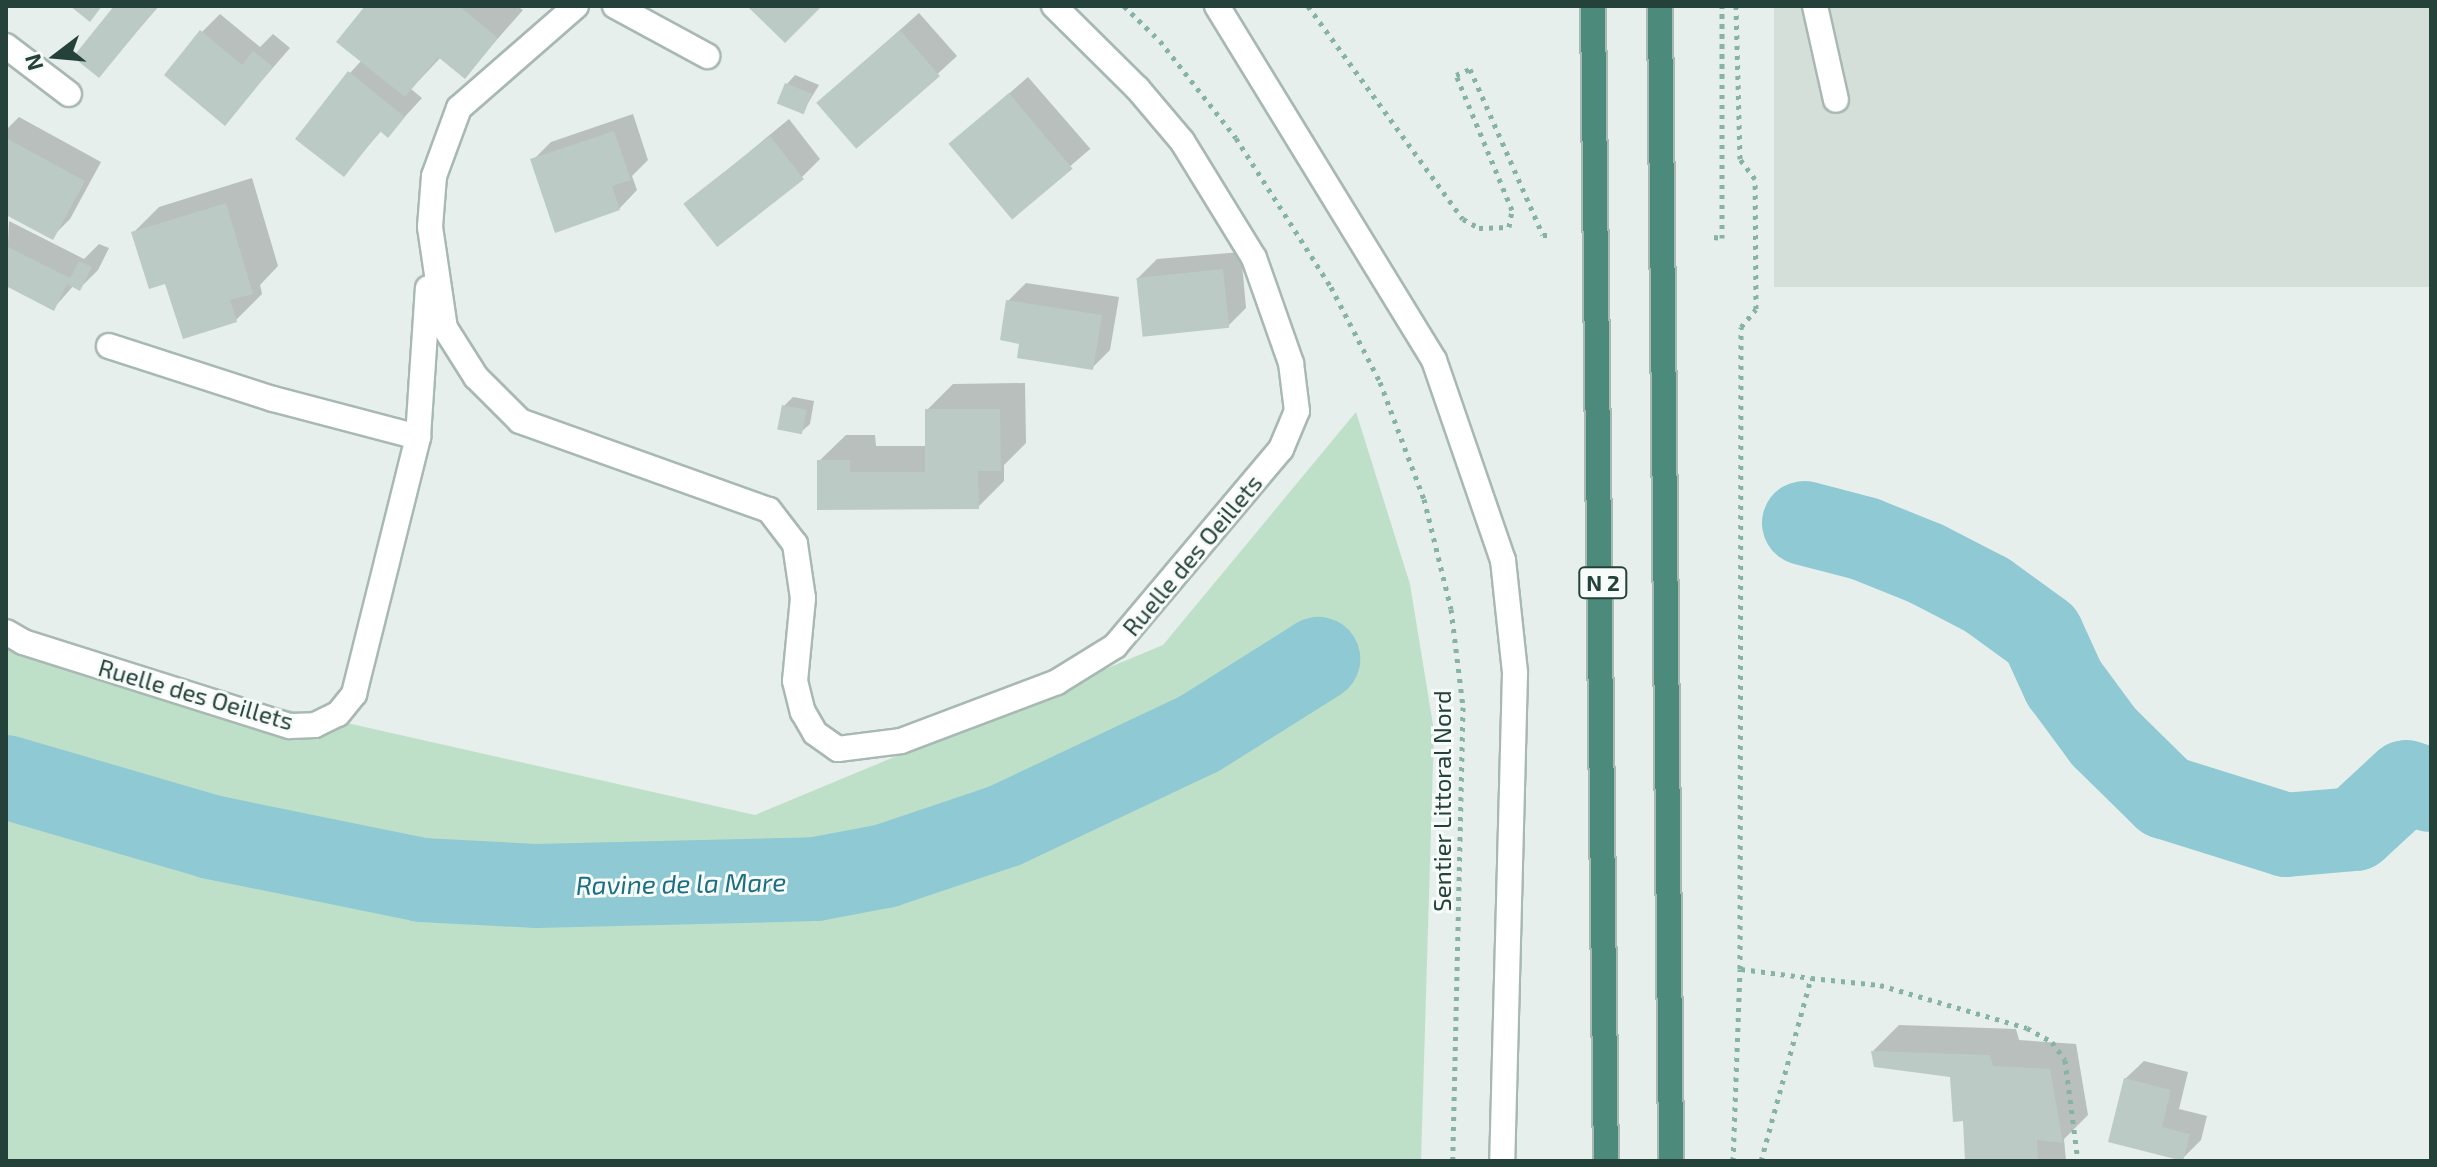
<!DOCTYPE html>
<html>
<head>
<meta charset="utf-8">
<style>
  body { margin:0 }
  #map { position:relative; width:2437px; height:1167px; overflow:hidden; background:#e6efeb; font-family:"Exo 2",sans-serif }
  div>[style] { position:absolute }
  .built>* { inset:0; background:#d4dfda; transform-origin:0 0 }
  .green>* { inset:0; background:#bfe0c8 }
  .shadow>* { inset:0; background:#0003; transform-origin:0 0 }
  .river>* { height:84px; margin:-42px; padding:0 42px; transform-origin:42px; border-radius:42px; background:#8ec9d4 }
  .building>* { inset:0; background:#bbcac4; transform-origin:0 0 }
  .path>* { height:5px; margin-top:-2.5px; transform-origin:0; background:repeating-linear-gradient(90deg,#86b3a5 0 4px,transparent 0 10px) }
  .roads { filter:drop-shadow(2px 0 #a8b8b2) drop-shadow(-2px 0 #a8b8b2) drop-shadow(0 2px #a8b8b2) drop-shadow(0 -2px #a8b8b2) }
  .minor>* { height:24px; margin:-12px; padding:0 12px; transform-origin:12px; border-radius:12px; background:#fff }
  .tertiary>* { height:24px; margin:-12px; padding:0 12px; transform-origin:12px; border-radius:12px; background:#fff }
  .trunk>* { height:24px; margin:-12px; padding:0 12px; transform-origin:12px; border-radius:12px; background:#4c8a7c }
  span { translate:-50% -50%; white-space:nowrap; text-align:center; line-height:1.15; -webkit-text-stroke:6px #f7fbf9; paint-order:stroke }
  .shield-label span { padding:2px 6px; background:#f7fbf9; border:2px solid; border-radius:6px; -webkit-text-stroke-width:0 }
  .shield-label { font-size:22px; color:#24423a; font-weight:700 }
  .street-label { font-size:24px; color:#24423a }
  .water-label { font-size:26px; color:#1c6f80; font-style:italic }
  .frame { position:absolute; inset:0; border:8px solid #24423a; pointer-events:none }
  .north { position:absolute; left:16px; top:16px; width:80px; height:80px; -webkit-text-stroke:6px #f7fbf9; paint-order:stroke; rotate:254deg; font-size:22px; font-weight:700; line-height:32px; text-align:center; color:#24423a }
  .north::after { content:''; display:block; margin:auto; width:28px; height:36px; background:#24423a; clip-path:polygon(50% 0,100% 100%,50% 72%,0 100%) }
</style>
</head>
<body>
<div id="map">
  <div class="built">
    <i style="left:1774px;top:6px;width:657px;height:281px"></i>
  </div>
  <div class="green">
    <i style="clip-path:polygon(1356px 412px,1410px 584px,1434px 731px,1421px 1161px,6px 1161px,6px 646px,755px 815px,1163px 645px)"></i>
  </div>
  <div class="shadow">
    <i style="clip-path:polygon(117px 6px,159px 6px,99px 75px)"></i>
    <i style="clip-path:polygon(368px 6px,517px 6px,523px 10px,465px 76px,441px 57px,411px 89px,422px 98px,388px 135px,382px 130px,344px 174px,350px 73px,362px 60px)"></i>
    <i style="clip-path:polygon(919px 13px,957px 56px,859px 146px,838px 85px)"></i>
    <i style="clip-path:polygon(220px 14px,260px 47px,273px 34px,290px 48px,225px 123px,202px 32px)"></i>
    <i style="clip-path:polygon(795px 75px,819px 85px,802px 113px,787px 84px)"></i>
    <i style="left:1028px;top:77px;width:95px;height:103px;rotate:49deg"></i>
    <i style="clip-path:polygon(633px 114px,648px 160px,632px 176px,637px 190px,619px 209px,533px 160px,551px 142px)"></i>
    <i style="clip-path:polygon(19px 117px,101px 162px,70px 219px,52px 237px,6px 212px,6px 130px)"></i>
    <i style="clip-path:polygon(789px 119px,820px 159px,802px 177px,686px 204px)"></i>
    <i style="clip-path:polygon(252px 178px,278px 266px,260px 285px,262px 294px,236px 320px,133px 233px,159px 207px)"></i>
    <i style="clip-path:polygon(9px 221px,84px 259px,99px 244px,109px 248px,98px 270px,80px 288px,74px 285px,53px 309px,6px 284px)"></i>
    <i style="clip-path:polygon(1241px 252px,1246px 308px,1228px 326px,1138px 278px,1157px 259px)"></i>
    <i style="clip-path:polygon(1026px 283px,1119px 297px,1110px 350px,1092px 368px,1022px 342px,1008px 301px)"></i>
    <i style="clip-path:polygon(1025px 383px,1026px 443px,1004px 465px,1004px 481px,978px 507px,819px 508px,819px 461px,846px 435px,875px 435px,876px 446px,927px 446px,927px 410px,953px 384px)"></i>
    <i style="clip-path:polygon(793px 397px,814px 401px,810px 424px,801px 432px,784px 406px)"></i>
    <i style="clip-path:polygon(1899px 1025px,2016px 1029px,2019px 1040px,2076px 1044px,2088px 1115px,2064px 1139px,2066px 1161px,1967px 1161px,1965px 1119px,1952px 1075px,1873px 1051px)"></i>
    <i style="clip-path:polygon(2144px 1061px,2188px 1072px,2179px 1109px,2207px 1116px,2201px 1140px,2183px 1158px,2125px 1079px)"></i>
  </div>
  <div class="river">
    <i style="left:1804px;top:523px;width:63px;rotate:14.7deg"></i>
    <i style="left:1865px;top:539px;width:65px;rotate:21.8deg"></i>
    <i style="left:1925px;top:563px;width:70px;rotate:27.3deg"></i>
    <i style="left:1987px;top:595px;width:68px;rotate:36deg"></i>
    <i style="left:2042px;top:635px;width:53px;rotate:65.4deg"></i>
    <i style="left:2064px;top:683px;width:67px;rotate:53.5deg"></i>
    <i style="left:2104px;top:737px;width:86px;rotate:44.5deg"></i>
    <i style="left:2165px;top:797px;width:127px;rotate:17.4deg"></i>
    <i style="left:2286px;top:835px;width:69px;rotate:-5deg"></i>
    <i style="left:2355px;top:829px;width:69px;rotate:-42.7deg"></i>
    <i style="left:2406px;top:782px;width:26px;rotate:18deg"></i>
    <i style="left:6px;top:777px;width:214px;rotate:16.3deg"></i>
    <i style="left:211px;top:837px;width:215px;rotate:11.5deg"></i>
    <i style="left:422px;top:880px;width:113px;rotate:3deg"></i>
    <i style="left:535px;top:886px;width:281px;rotate:-1.4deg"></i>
    <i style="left:816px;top:879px;width:70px;rotate:-10.7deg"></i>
    <i style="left:885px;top:866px;width:126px;rotate:-18.6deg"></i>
    <i style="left:1004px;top:826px;width:216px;rotate:-25.3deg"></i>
    <i style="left:1199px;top:734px;width:141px;rotate:-32.2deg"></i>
  </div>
  <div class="building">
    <i style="clip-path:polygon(70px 6px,102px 6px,90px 22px)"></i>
    <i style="clip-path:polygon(114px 6px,158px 6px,99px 78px,73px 57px)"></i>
    <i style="clip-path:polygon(365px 6px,459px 6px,498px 38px,465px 79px,438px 57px,405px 97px,336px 42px)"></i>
    <i style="clip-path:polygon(747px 6px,822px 6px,785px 43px)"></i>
    <i style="clip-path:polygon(200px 30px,242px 65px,253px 51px,273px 67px,225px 126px,164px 75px)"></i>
    <i style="left:900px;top:30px;width:61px;height:111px;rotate:49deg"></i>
    <i style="clip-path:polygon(348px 71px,405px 117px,388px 138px,380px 131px,344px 177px,295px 139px)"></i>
    <i style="left:785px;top:83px;width:29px;height:22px;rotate:22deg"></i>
    <i style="left:1009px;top:93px;width:99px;height:79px;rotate:50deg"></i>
    <i style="clip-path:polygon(614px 131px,631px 180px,612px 186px,620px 210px,555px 233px,530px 159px)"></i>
    <i style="left:770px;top:136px;width:55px;height:110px;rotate:52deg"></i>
    <i style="clip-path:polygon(6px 138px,85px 181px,53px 240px,6px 215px)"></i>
    <i style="clip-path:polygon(226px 203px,253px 294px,230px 300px,237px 322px,183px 339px,165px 284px,149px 289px,131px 232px)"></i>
    <i style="clip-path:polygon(6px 246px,70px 278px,79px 261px,92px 267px,80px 291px,67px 284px,54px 311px,6px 286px)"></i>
    <i style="left:1223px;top:269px;width:59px;height:87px;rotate:84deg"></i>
    <i style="clip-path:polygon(1006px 300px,1102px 315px,1093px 370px,1017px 358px,1019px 344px,1000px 340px)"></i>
    <i style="left:782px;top:405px;width:25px;height:25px;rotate:11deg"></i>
    <i style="clip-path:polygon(925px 409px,1000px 409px,1001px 471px,978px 471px,979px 509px,817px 510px,817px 460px,850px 460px,850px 472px,925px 472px)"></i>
    <i style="clip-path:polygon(1871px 1051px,1990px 1055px,1993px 1066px,2050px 1069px,2063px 1143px,2037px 1140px,2038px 1161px,1965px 1161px,1963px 1121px,1953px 1122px,1950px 1077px,1874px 1067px)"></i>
    <i style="clip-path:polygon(2124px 1078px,2171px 1090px,2162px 1127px,2190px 1134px,2183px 1161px,2108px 1142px)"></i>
  </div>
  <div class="path">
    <i style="left:1124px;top:6px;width:50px;rotate:44.2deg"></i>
    <i style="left:1160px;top:41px;width:123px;rotate:51.9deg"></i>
    <i style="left:1236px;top:138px;width:177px;rotate:57.5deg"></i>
    <i style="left:1331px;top:287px;width:107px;rotate:62.7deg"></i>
    <i style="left:1380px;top:382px;width:125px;rotate:69.4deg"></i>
    <i style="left:1424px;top:499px;width:113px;rotate:76.2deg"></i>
    <i style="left:1451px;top:609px;width:99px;rotate:83deg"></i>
    <i style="left:1463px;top:707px;width:454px;rotate:91.3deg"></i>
    <i style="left:1308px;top:6px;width:263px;rotate:54deg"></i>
    <i style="left:1463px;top:219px;width:18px;rotate:29deg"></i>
    <i style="left:1479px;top:228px;width:30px;rotate:-2deg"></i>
    <i style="left:1509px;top:227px;width:17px;rotate:-80deg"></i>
    <i style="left:1512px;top:210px;width:146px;rotate:-112.5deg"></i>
    <i style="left:1456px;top:75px;width:15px;rotate:-23deg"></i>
    <i style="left:1470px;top:69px;width:181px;rotate:66.3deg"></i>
    <i style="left:1543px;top:235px;width:6px"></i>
    <i style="left:1714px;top:237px;width:8px;rotate:7deg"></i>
    <i style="left:1722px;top:238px;width:232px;rotate:-90deg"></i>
    <i style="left:1741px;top:969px;width:71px;rotate:7.3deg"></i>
    <i style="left:1733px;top:1161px;width:192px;rotate:-87.9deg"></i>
    <i style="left:1740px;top:969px;width:642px;rotate:-89.91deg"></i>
    <i style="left:1741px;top:327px;width:23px;rotate:-50deg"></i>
    <i style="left:1756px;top:309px;width:130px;rotate:-90.4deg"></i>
    <i style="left:1755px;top:179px;width:25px;rotate:-127deg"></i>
    <i style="left:1740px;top:159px;width:153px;rotate:-91.5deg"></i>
    <i style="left:1761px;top:1161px;width:190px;rotate:-74.7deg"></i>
    <i style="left:1811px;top:978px;width:69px;rotate:5.8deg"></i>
    <i style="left:1880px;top:985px;width:153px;rotate:16.3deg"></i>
    <i style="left:2027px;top:1028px;width:29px;rotate:29deg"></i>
    <i style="left:2052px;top:1042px;width:22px;rotate:54deg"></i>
    <i style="left:2065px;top:1060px;width:102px;rotate:82.7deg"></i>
  </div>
  <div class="roads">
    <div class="minor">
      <i style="left:576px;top:6px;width:155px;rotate:138.9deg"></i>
      <i style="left:459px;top:108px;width:72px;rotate:110.2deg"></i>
      <i style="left:434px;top:176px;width:51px;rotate:94.5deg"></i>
      <i style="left:430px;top:227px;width:102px;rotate:81.6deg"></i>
      <i style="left:445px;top:328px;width:58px;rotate:57.7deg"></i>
      <i style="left:476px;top:377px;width:62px;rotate:45deg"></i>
      <i style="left:520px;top:421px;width:264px;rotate:19.7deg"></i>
      <i style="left:769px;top:510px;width:43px;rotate:52.6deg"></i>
      <i style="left:795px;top:544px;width:55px;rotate:81.6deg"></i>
      <i style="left:803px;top:598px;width:83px;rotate:95.5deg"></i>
      <i style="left:795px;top:681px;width:32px;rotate:76deg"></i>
      <i style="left:803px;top:712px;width:24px;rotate:60deg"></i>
      <i style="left:815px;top:733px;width:28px;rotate:35deg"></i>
      <i style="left:838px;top:749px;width:64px;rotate:-7.2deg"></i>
      <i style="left:901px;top:741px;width:167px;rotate:-20.7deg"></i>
      <i style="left:1057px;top:682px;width:68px;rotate:-31.8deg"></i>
      <i style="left:1115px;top:646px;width:258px;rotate:-49.9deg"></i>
      <i style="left:1281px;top:449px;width:41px;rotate:-67.2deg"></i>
      <i style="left:1297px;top:411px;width:48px;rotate:-97.1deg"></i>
      <i style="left:1291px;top:363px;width:111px;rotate:-109.4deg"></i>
      <i style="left:1254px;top:258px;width:137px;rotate:-121.6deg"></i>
      <i style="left:1182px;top:141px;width:70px;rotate:-130.3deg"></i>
      <i style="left:1137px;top:88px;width:117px;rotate:-135.3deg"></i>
      <i style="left:615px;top:6px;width:105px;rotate:28.5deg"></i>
      <i style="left:1815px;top:6px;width:96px;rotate:77.4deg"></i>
      <i style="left:6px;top:46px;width:79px;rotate:37.3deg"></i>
      <i style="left:109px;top:346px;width:172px;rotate:17.9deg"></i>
      <i style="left:273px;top:399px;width:150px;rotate:14.7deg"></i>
      <i style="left:6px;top:632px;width:20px;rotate:30deg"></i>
      <i style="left:23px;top:642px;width:280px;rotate:17.5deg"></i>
      <i style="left:290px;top:726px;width:25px;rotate:-2deg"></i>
      <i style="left:315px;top:725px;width:25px;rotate:-26deg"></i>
      <i style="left:338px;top:714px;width:26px;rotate:-51deg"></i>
      <i style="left:354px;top:694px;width:265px;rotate:-76deg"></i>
      <i style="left:418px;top:437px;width:149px;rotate:-86.2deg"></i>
    </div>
    <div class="tertiary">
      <i style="left:1217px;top:6px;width:415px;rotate:58.5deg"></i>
      <i style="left:1434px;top:360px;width:212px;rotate:71deg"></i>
      <i style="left:1503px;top:560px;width:114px;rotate:83.9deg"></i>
      <i style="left:1515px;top:673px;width:488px;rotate:91.5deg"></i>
    </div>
    <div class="trunk">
      <i style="left:1593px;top:6px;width:1155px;rotate:89.36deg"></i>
      <i style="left:1660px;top:6px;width:1155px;rotate:89.45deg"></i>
    </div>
  </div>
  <div class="shield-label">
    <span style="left:1603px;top:583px">N 2</span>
  </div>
  <div class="street-label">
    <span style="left:1192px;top:555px;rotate:-50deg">Ruelle des Oeillets</span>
    <span style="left:196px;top:694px;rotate:16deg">Ruelle des Oeillets</span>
    <span style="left:1442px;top:801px;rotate:-90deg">Sentier Littoral Nord</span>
  </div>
  <div class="water-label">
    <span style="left:681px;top:883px;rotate:-1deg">Ravine de la Mare</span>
  </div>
  <div class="frame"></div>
  <div class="north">N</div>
</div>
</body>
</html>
